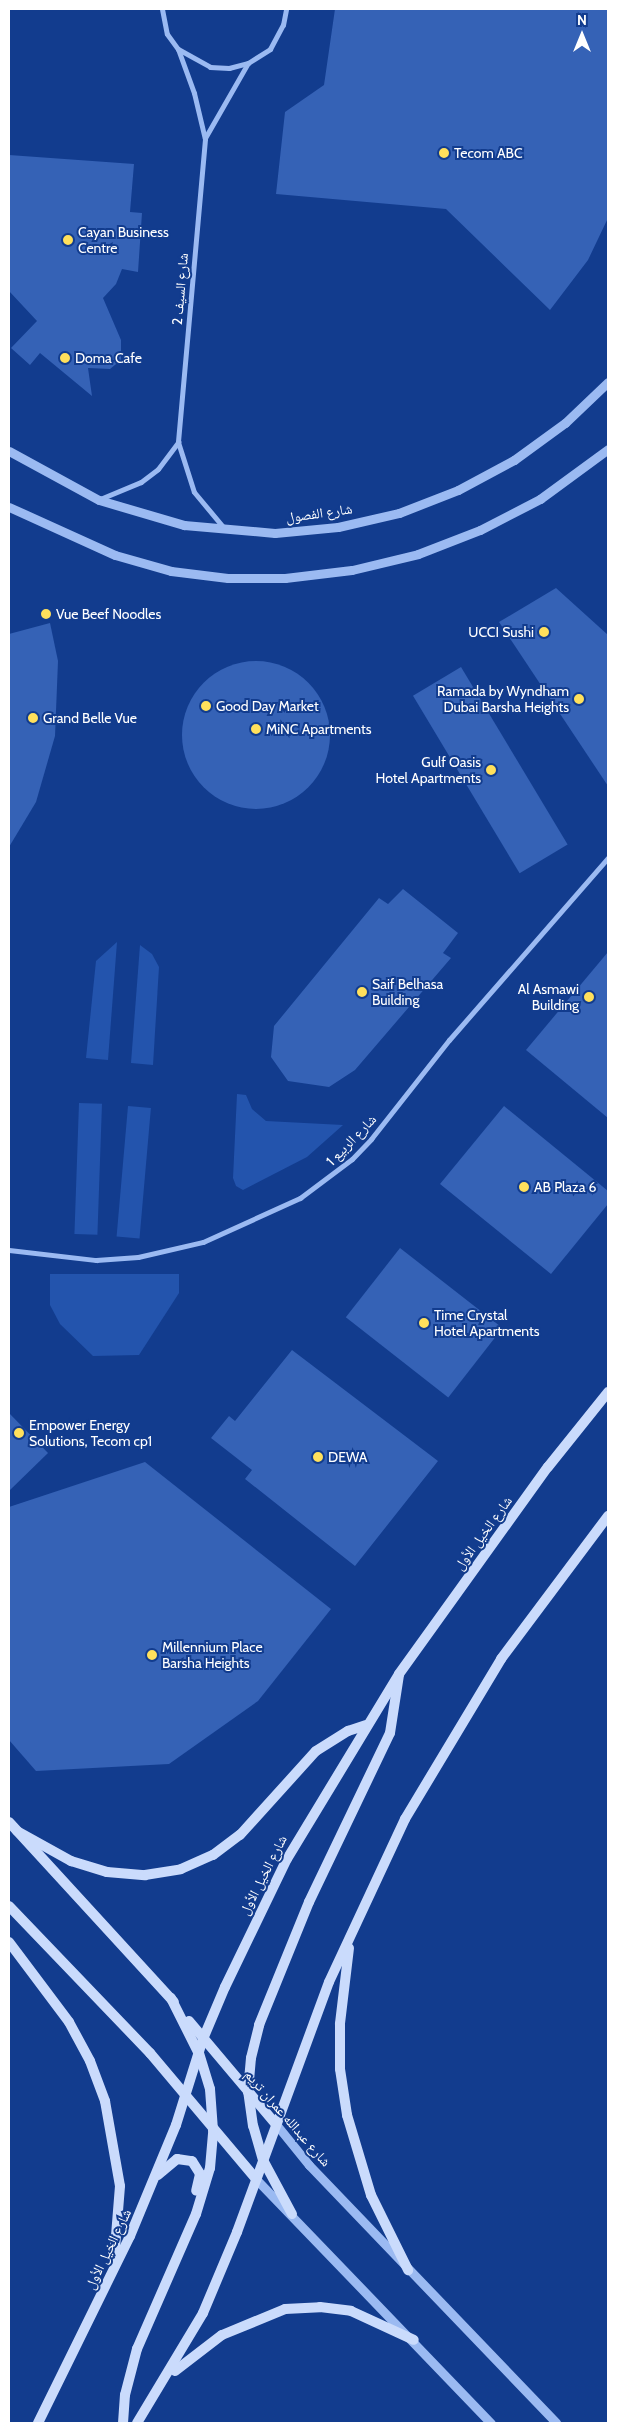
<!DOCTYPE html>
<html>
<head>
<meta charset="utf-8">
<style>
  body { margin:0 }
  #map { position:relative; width:617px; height:2432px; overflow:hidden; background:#123c8e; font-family:Cabin,"Noto Naskh Arabic",sans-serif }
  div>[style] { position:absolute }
  .green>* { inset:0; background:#2354ad; transform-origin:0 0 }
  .building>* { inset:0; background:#3562b6; transform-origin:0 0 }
  .round { border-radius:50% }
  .minor>* { height:5px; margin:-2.5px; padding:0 2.5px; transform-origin:2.5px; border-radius:2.5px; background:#9bbaf2 }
  .tertiary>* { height:9px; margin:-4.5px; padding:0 4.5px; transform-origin:4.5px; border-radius:4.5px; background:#9bbaf2 }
  .secondary>* { height:10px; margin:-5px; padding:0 5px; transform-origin:5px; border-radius:5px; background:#cadbfc }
  .dots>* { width:14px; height:14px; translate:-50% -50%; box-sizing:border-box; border:2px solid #123c8e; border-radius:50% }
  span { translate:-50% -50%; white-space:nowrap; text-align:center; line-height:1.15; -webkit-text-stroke:4px #123c8e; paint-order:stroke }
  .poi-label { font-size:14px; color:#fff }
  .left { translate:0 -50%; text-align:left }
  .right { translate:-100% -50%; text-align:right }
  .street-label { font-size:14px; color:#fff }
  .frame { position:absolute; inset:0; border:10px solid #fff; pointer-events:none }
  .north { position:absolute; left:557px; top:10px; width:50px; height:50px; -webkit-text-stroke:4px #123c8e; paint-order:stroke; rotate:0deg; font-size:14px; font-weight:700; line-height:20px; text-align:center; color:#fff }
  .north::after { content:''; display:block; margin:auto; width:18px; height:22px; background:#fff; clip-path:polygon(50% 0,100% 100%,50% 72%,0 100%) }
</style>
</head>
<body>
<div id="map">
  <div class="green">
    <i style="clip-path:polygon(117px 942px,108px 1060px,86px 1058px,96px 961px)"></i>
    <i style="clip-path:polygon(140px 945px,152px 954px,159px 967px,153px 1065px,131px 1063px)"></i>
    <i style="clip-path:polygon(237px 1094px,246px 1095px,252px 1109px,266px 1121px,343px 1125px,307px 1157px,243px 1190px,236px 1186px,233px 1178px)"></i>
    <i style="left:79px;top:1103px;width:23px;height:131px;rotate:2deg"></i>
    <i style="left:128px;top:1106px;width:23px;height:131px;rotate:5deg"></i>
    <i style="clip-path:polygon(50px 1274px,179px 1274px,179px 1293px,139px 1355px,93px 1356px,60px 1324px,50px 1305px)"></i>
  </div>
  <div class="building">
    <i style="clip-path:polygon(335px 9px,608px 9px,608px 218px,588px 260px,550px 310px,446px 209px,276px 194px,285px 112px,324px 85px)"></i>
    <i style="clip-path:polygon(9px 155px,134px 164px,130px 212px,142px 213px,138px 272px,122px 269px,116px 284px,103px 298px,121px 340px,121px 360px,110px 369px,88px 368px,92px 396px,40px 353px,30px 365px,11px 348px,37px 321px,9px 291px)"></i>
    <i style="clip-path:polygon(556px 588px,608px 635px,608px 786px,499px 622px)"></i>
    <i style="clip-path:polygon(50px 623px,58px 661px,55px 736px,36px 802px,9px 847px,9px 634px)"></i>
    <i class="round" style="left:182px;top:661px;width:148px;height:148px"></i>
    <i style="left:461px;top:667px;width:207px;height:56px;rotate:59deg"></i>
    <i style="clip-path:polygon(403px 889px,458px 933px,443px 953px,451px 958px,355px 1070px,329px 1087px,288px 1081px,271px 1057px,274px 1026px,379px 898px,388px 904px)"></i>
    <i style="clip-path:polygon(608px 952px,608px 1118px,526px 1050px)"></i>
    <i style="clip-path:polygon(504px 1106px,608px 1191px,608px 1204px,551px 1274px,440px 1184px)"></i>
    <i style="left:400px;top:1248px;width:130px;height:88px;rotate:38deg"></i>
    <i style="clip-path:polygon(292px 1350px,438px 1461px,355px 1566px,245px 1479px,252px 1470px,211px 1438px,229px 1416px,235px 1421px)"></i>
    <i style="clip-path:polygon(9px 1413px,48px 1453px,9px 1491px)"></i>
    <i style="clip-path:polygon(145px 1462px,331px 1609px,258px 1701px,169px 1764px,36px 1771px,9px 1740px,9px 1507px)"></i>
  </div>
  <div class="minor">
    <i style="left:162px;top:9px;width:25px;rotate:79deg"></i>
    <i style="left:167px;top:34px;width:19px;rotate:54deg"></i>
    <i style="left:178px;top:49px;width:37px;rotate:29deg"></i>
    <i style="left:210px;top:67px;width:19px;rotate:3deg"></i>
    <i style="left:229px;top:68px;width:20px;rotate:-15deg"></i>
    <i style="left:248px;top:63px;width:26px;rotate:-32deg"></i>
    <i style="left:270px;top:49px;width:27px;rotate:-62deg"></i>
    <i style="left:283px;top:25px;width:16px;rotate:-79deg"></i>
    <i style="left:178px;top:49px;width:47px;rotate:70deg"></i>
    <i style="left:194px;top:93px;width:47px;rotate:76.6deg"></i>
    <i style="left:205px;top:139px;width:304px;rotate:95.1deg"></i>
    <i style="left:178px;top:442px;width:52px;rotate:72.3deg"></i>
    <i style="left:194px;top:492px;width:47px;rotate:50.2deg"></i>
    <i style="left:205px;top:138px;width:86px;rotate:-60.2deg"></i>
    <i style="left:100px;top:499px;width:44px;rotate:-22.5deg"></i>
    <i style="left:141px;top:482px;width:21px;rotate:-37deg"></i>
    <i style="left:158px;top:469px;width:34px;rotate:-53deg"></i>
    <i style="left:9px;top:1250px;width:88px;rotate:6.6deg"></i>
    <i style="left:96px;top:1260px;width:42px;rotate:-4.1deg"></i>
    <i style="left:138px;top:1257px;width:67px;rotate:-13deg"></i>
    <i style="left:203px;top:1242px;width:107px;rotate:-24.4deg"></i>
    <i style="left:300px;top:1198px;width:65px;rotate:-36.9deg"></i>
    <i style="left:352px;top:1159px;width:28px;rotate:-46deg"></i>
    <i style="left:371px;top:1139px;width:126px;rotate:-51.8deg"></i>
    <i style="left:449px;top:1040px;width:242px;rotate:-48.9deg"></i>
  </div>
  <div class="tertiary">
    <i style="left:9px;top:451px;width:102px;rotate:28.6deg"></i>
    <i style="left:99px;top:500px;width:89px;rotate:16.4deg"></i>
    <i style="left:184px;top:525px;width:91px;rotate:5deg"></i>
    <i style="left:275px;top:533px;width:63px;rotate:-5.4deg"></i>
    <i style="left:338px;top:527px;width:63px;rotate:-12.9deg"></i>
    <i style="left:399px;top:513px;width:63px;rotate:-21.3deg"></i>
    <i style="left:458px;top:490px;width:64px;rotate:-28.2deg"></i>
    <i style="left:514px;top:460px;width:63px;rotate:-36deg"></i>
    <i style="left:565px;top:423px;width:59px;rotate:-43.6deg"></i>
    <i style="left:9px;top:507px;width:116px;rotate:24.4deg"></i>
    <i style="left:115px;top:555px;width:58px;rotate:15.9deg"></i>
    <i style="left:171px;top:571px;width:57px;rotate:7deg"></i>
    <i style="left:228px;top:578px;width:57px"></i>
    <i style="left:285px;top:578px;width:67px;rotate:-6.8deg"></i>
    <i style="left:352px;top:570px;width:68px;rotate:-13.6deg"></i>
    <i style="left:418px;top:554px;width:66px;rotate:-21.2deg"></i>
    <i style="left:480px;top:530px;width:68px;rotate:-27.3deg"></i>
    <i style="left:540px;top:499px;width:84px;rotate:-36.3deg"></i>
    <i style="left:275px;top:2123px;width:54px;rotate:51deg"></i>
    <i style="left:309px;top:2165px;width:357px;rotate:46.2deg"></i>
    <i style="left:256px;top:2179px;width:339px;rotate:46.1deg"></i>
  </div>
  <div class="secondary">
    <i style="left:9px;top:1822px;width:244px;rotate:47.5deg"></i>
    <i style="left:17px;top:1831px;width:62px;rotate:29.1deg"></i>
    <i style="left:71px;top:1861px;width:38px;rotate:17deg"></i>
    <i style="left:107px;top:1872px;width:38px;rotate:5deg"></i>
    <i style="left:145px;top:1875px;width:36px;rotate:-9deg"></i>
    <i style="left:181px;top:1869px;width:35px;rotate:-24deg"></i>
    <i style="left:213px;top:1855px;width:34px;rotate:-37deg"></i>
    <i style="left:240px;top:1835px;width:113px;rotate:-47.9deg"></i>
    <i style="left:316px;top:1751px;width:38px;rotate:-32deg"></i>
    <i style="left:348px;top:1731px;width:19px;rotate:-18deg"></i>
    <i style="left:9px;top:1906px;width:204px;rotate:46.2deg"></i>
    <i style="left:150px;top:2053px;width:165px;rotate:49.9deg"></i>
    <i style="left:9px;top:1942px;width:100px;rotate:53.1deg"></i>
    <i style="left:69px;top:2022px;width:44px;rotate:61.7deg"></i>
    <i style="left:90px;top:2061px;width:43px;rotate:69.4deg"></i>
    <i style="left:105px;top:2101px;width:86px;rotate:80deg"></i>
    <i style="left:120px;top:2186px;width:75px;rotate:94.6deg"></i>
    <i style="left:349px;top:1948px;width:77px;rotate:96.8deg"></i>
    <i style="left:340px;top:2024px;width:45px;rotate:90deg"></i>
    <i style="left:340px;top:2069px;width:47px;rotate:81.3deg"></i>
    <i style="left:347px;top:2115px;width:84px;rotate:73.3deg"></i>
    <i style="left:371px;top:2195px;width:84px;rotate:63.7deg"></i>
    <i style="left:189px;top:2021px;width:133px;rotate:49.9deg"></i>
    <i style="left:158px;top:2175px;width:25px;rotate:-40deg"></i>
    <i style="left:177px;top:2159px;width:15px;rotate:8deg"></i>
    <i style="left:192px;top:2161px;width:15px;rotate:58deg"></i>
    <i style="left:200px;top:2174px;width:17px;rotate:103deg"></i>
    <i style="left:292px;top:2214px;width:61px;rotate:-118.2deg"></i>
    <i style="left:263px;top:2160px;width:35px;rotate:-106deg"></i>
    <i style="left:253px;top:2126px;width:34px;rotate:-98deg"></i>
    <i style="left:248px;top:2092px;width:34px;rotate:-85deg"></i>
    <i style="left:251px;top:2058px;width:34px;rotate:-76deg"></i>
    <i style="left:259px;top:2025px;width:133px;rotate:-67.9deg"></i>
    <i style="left:309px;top:1902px;width:187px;rotate:-64.4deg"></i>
    <i style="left:390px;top:1733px;width:59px;rotate:-81.2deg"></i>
    <i style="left:175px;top:2371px;width:59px;rotate:-37.5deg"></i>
    <i style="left:222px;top:2335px;width:68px;rotate:-22.4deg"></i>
    <i style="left:285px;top:2309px;width:35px;rotate:-3deg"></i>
    <i style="left:320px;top:2307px;width:31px;rotate:7deg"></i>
    <i style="left:351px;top:2311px;width:69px;rotate:24.7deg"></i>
    <i style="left:38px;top:2423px;width:208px;rotate:-63.8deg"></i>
    <i style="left:130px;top:2236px;width:120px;rotate:-67.5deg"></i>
    <i style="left:176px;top:2125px;width:90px;rotate:-72.6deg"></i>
    <i style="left:203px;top:2039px;width:56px;rotate:-67.1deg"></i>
    <i style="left:225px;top:1987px;width:142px;rotate:-64.2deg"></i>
    <i style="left:287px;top:1859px;width:216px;rotate:-58.8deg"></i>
    <i style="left:399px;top:1674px;width:255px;rotate:-54.3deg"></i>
    <i style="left:548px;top:1467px;width:96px;rotate:-51.3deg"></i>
    <i style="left:123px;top:2423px;width:28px;rotate:-86deg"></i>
    <i style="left:125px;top:2395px;width:48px;rotate:-75.4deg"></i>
    <i style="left:137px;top:2349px;width:147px;rotate:-66.4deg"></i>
    <i style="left:196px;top:2214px;width:48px;rotate:-73.1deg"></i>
    <i style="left:210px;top:2168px;width:38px;rotate:-85deg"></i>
    <i style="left:213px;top:2130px;width:41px;rotate:-94.2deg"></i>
    <i style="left:210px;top:2089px;width:37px;rotate:-107deg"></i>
    <i style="left:199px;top:2054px;width:63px;rotate:-116.6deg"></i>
    <i style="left:137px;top:2423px;width:128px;rotate:-59deg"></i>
    <i style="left:203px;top:2313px;width:88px;rotate:-67.2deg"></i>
    <i style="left:237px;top:2232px;width:266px;rotate:-69.8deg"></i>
    <i style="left:329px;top:1982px;width:180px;rotate:-65deg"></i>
    <i style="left:405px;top:1819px;width:187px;rotate:-59deg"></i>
    <i style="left:501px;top:1659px;width:179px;rotate:-53.2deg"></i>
  </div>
  <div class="dots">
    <i style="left:444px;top:153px;background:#ffe05c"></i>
    <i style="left:68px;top:240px;background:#ffe05c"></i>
    <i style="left:65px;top:358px;background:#ffe05c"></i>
    <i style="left:46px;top:614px;background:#ffe05c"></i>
    <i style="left:544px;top:632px;background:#ffe05c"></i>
    <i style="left:579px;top:699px;background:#ffe05c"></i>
    <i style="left:206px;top:706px;background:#ffe05c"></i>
    <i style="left:33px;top:718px;background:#ffe05c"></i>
    <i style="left:256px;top:729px;background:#ffe05c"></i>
    <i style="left:491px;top:770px;background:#ffe05c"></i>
    <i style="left:362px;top:992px;background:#ffe05c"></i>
    <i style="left:589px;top:997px;background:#ffe05c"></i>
    <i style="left:524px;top:1187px;background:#ffe05c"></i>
    <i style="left:424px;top:1323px;background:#ffe05c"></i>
    <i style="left:19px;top:1433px;background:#ffe05c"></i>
    <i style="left:318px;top:1457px;background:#ffe05c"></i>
    <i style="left:152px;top:1655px;background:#ffe05c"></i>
  </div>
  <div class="poi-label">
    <span class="left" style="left:454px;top:153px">Tecom ABC</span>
    <span class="left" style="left:78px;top:240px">Cayan Business<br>Centre</span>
    <span class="left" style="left:75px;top:358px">Doma Cafe</span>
    <span class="left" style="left:56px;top:614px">Vue Beef Noodles</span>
    <span class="right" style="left:534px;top:632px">UCCI Sushi</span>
    <span class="right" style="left:569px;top:699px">Ramada by Wyndham<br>Dubai Barsha Heights</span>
    <span class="left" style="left:216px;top:706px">Good Day Market</span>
    <span class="left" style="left:43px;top:718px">Grand Belle Vue</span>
    <span class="left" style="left:266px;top:729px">MiNC Apartments</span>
    <span class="right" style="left:481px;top:770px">Gulf Oasis<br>Hotel Apartments</span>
    <span class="left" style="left:372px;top:992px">Saif Belhasa<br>Building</span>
    <span class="right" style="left:579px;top:997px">Al Asmawi<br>Building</span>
    <span class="left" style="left:534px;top:1187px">AB Plaza 6</span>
    <span class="left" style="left:434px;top:1323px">Time Crystal<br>Hotel Apartments</span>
    <span class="left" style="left:29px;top:1433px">Empower Energy<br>Solutions, Tecom cp1</span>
    <span class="left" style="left:328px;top:1457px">DEWA</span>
    <span class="left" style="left:162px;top:1655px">Millennium Place<br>Barsha Heights</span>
  </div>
  <div class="street-label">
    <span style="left:180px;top:289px;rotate:-85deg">شارع السيف 2</span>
    <span style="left:319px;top:513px;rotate:-8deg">شارع الفصول</span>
    <span style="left:351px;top:1140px;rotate:-46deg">شارع الربيع 1</span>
    <span style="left:483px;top:1533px;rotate:-54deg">شارع الخيل الأول</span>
    <span style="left:263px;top:1875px;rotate:-63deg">شارع الخيل الأول</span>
    <span style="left:288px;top:2118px;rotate:49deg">شارع عبدالله عمران تريم</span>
    <span style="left:108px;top:2249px;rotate:-64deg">شارع الخيل الأول</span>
  </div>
  <div class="frame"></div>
  <div class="north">N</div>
</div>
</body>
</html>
